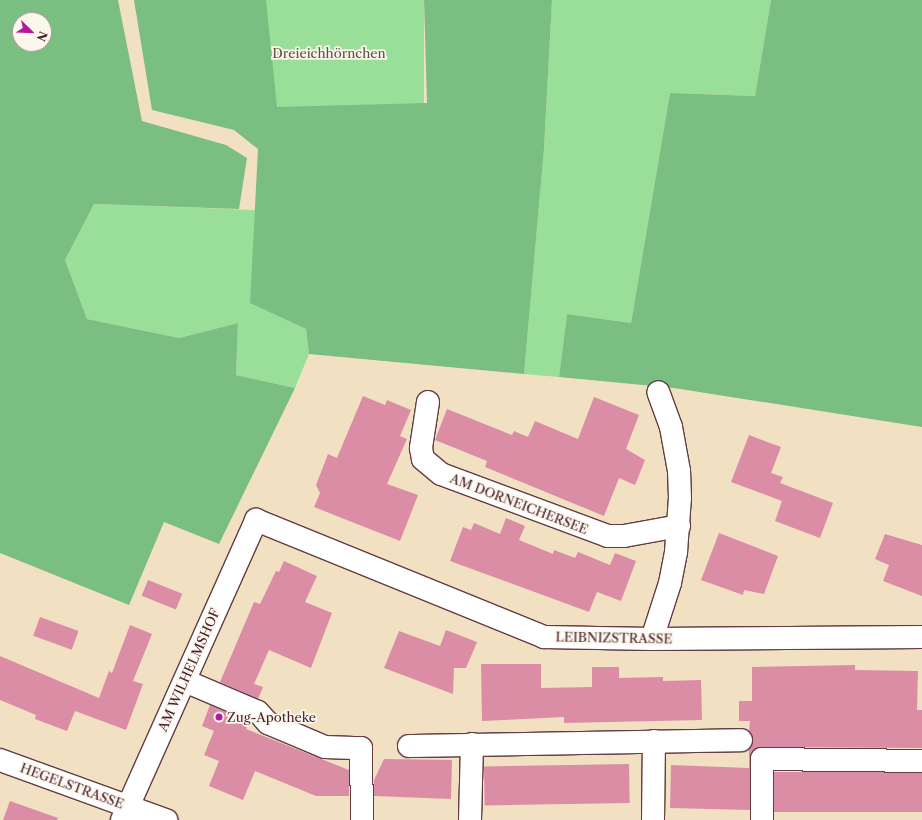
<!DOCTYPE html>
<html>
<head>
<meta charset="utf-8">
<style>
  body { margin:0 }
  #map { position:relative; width:922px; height:820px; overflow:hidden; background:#f1e1c2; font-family:"Libre Caslon Text",serif }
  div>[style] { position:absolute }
  .green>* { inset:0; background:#99df99; transform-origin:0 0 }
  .forest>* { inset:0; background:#7abe81 }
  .building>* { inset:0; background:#da8da5; transform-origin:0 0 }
  .roads { filter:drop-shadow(1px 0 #633c42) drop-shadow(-1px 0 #633c42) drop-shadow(0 1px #633c42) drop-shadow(0 -1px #633c42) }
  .minor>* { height:22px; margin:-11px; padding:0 11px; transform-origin:11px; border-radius:11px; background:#fff }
  .dots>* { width:11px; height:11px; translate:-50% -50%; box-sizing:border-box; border:2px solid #fbf7ec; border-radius:50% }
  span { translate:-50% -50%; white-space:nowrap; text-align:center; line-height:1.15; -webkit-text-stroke:3.5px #fbf7ec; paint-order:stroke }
  .park-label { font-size:13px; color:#5e4f46 }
  .street-label { font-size:13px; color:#4a1f2b }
  .poi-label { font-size:13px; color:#4a1f2b }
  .left { translate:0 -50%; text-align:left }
  .north { position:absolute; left:12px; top:12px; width:40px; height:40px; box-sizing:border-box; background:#fbf7ec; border:1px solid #b4a19f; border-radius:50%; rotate:113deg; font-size:11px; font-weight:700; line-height:16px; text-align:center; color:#4a1f2b }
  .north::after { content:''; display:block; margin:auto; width:14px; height:18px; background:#b5179e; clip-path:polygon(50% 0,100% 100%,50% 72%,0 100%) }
</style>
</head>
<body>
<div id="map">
  <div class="green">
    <i style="left:266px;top:0;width:158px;height:108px"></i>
    <i style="clip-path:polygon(552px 0,771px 0,755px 96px,670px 93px,631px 323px,567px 314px,559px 377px,524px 374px,544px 149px)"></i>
    <i style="clip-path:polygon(94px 204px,255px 210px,251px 302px,306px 329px,309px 354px,295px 388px,236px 375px,238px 323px,179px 338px,87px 319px,65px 260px)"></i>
  </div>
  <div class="forest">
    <i style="clip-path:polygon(evenodd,0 0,118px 0,142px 121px,226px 145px,247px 158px,239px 209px,94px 204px,65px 260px,87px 319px,179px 338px,238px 323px,236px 375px,295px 388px,219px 544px,164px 522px,129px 605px,0 553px,0 0,20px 20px,44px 20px,44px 44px,20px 44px,20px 20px)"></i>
    <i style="clip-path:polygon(134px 0,266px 0,277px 107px,427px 103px,424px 0,552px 0,544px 149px,524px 374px,309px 354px,306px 329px,250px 303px,258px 149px,234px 130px,152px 110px)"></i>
    <i style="clip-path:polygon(771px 0,922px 0,922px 427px,674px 388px,559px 377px,567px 314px,631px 323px,670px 93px,755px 96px)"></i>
  </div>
  <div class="building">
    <i style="clip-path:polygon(363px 396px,385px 405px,387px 400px,411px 410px,400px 436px,407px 439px,387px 484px,418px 495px,400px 541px,314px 507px,320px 493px,316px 485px,328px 454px,337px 458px)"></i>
    <i style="clip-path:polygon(594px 397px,639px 415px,626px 449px,645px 460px,635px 485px,619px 478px,604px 516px,485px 467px,487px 461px,435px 440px,447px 409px,512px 435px,514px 431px,528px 437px,535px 421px,578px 439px)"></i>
    <i style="clip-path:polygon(749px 435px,781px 447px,771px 473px,783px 477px,780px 483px,833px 503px,820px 538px,775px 521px,782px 501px,731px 482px)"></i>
    <i style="clip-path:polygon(506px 518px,525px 526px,519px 540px,553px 554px,554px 550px,575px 558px,578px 552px,610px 565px,615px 553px,636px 561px,621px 601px,597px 592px,589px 612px,450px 561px,463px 527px,471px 530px,474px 523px,500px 534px)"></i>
    <i style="clip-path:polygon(719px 533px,778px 556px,764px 594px,744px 590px,743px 595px,701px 580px)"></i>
    <i style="clip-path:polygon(885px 534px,922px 545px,922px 596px,883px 581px,889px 565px,875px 559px)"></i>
    <i style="clip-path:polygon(284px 561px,317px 576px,305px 602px,332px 613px,311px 668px,269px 650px,254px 684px,263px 687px,258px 699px,220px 682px,254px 602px,260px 604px,276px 571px,279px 572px)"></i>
    <i style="left:148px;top:580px;width:37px;height:17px;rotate:22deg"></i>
    <i style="left:40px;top:617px;width:41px;height:20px;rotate:20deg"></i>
    <i style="clip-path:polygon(130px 625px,152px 634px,133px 681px,143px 684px,126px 730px,75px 711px,67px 731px,35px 719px,36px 715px,0 700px,0 656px,99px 698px,109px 671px,112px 673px)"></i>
    <i style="clip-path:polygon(446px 630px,477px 642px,466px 668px,454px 668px,453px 694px,384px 668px,399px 631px,440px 646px)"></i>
    <i style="clip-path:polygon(481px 664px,541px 664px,541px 688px,592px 687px,592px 667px,619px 667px,619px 678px,663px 677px,663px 681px,701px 680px,702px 720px,564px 723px,564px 717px,482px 721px)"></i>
    <i style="clip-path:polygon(855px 665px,855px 670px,918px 671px,917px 710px,922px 710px,922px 748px,762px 747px,751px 752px,750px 759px,750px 810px,670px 808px,671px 765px,749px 768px,749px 749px,753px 739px,749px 731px,750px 721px,739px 721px,739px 701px,752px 701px,752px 667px)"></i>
    <i style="clip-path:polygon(210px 705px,249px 722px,246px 729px,349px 770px,349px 796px,316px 796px,255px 771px,243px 800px,209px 786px,219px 761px,204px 755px,214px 731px,202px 726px)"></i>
    <i style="clip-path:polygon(384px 759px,452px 760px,451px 799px,374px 796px,374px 780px)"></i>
    <i style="left:629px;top:764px;width:39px;height:145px;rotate:89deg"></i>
    <i style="left:774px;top:772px;width:148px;height:40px"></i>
    <i style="clip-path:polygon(10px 801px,58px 818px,57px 820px,3px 820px)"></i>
  </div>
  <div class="roads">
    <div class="minor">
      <i style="left:428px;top:402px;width:47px;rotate:98.7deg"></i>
      <i style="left:421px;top:448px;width:11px;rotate:80deg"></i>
      <i style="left:423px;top:459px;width:23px;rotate:40deg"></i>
      <i style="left:441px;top:474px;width:178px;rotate:20.4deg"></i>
      <i style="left:608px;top:536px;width:16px"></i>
      <i style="left:624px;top:536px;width:56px;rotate:-10.3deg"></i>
      <i style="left:652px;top:639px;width:59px;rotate:-72.2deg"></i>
      <i style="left:670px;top:583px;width:32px;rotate:-79deg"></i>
      <i style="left:676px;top:552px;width:54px;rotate:-85.8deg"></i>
      <i style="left:680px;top:498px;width:27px;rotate:-92deg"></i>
      <i style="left:679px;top:471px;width:45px;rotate:-100.3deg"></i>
      <i style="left:671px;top:427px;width:37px;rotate:-110deg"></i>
      <i style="left:185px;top:681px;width:79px;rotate:23deg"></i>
      <i style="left:258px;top:712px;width:15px;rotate:48deg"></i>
      <i style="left:268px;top:723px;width:62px;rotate:22.8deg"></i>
      <i style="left:325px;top:747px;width:36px;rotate:2deg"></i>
      <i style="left:361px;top:748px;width:72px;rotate:89.2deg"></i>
      <i style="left:409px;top:746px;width:332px;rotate:-1deg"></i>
      <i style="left:0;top:760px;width:177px;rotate:19.9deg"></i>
      <i style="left:122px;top:820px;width:329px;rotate:-65.9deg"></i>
      <i style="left:256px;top:520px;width:311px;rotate:22.1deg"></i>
      <i style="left:544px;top:637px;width:108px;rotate:1.1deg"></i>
      <i style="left:652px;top:639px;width:270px;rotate:-0.4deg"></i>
      <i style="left:470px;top:820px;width:76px;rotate:-88.5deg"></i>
      <i style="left:653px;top:820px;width:79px;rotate:-89.3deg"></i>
      <i style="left:762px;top:820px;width:61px;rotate:-90deg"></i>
      <i style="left:762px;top:759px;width:160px;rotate:0.7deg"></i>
    </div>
  </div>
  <div class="dots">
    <i style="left:219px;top:717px;background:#b5179e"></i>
  </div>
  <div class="park-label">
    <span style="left:329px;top:53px">Dreieichhörnchen</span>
  </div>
  <div class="street-label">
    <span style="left:519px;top:504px;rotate:21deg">AM DORNEICHERSEE</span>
    <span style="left:614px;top:638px;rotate:1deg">LEIBNIZSTRASSE</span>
    <span style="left:189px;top:670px;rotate:-66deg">AM WILHELMSHOF</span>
    <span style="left:72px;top:786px;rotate:20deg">HEGELSTRASSE</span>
  </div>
  <div class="poi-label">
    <span class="left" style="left:227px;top:717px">Zug-Apotheke</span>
  </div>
  <div class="north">N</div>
</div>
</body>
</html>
